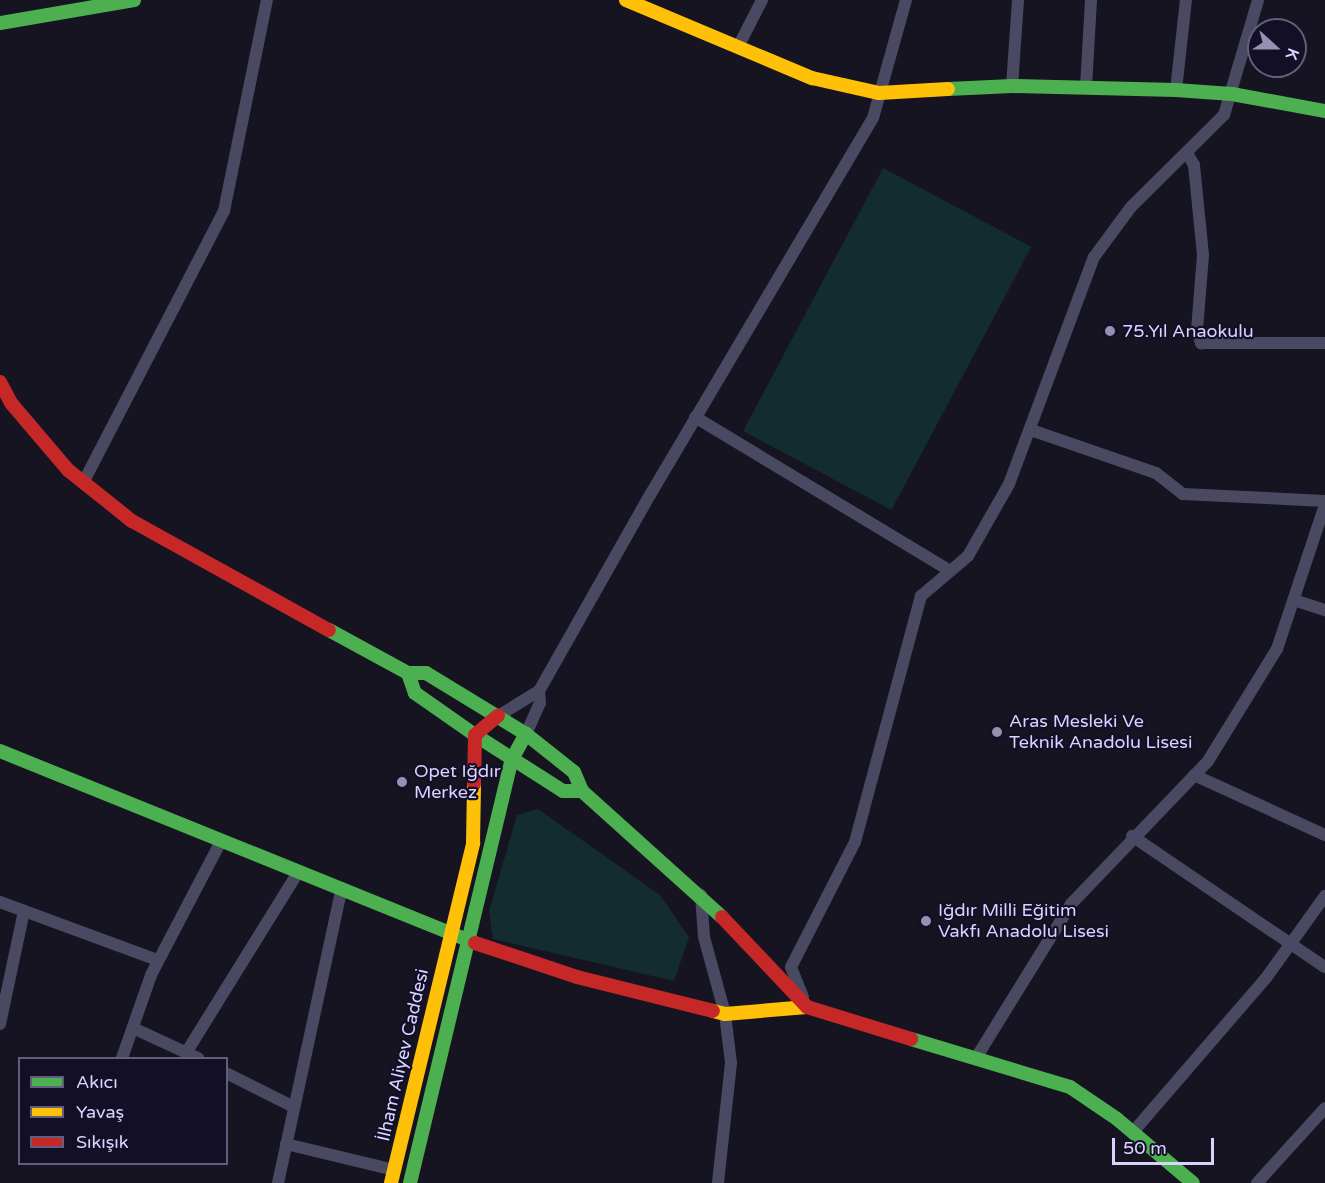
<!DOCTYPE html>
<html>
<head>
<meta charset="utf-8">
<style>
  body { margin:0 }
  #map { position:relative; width:1325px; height:1183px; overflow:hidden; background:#161421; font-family:"Varela Round",sans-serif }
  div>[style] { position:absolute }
  .green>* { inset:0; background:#132c2d; transform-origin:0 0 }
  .street>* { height:12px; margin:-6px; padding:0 6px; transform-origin:6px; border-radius:6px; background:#4a4962 }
  .fast>* { height:14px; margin:-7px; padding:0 7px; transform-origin:7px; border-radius:7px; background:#4caf50 }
  .slow>* { height:14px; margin:-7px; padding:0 7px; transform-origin:7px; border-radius:7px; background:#ffc107 }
  .jam>* { height:14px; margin:-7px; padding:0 7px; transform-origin:7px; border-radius:7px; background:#c62828 }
  .dots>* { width:16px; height:16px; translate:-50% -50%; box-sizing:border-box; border:3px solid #130f26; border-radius:50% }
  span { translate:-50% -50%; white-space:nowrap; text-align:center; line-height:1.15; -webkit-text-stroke:4.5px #130f26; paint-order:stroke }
  .poi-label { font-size:18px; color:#d9d4ff }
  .left { translate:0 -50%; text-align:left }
  .street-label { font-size:18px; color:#d9d4ff }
  .legend { position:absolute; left:18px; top:1057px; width:210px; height:108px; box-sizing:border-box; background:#130f26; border:2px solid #625e7d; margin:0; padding:8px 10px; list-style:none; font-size:18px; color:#d9d4ff }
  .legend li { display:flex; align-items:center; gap:12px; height:30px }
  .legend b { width:30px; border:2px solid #625e7d }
  .north { position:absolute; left:1247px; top:18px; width:60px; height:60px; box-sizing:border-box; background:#130f26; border:2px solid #625e7d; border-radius:50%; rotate:111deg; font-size:16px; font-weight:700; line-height:24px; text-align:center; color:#d9d4ff }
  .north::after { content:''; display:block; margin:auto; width:21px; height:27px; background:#9591b1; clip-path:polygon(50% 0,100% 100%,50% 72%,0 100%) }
  .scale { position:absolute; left:1112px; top:1138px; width:102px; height:27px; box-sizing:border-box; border:3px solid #d9d4ff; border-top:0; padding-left:8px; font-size:18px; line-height:21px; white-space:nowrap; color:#d9d4ff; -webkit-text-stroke:4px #130f26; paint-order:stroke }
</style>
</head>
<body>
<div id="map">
  <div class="green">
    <i style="left:883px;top:168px;width:168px;height:298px;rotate:28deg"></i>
    <i style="clip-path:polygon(538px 809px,660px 895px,689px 937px,674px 981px,493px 939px,489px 911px,517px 815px)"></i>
  </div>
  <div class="street">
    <i style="left:738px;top:47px;width:53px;rotate:-62.9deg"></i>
    <i style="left:1012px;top:86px;width:86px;rotate:-86deg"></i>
    <i style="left:1086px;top:87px;width:87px;rotate:-86.7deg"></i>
    <i style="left:1176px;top:90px;width:91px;rotate:-83.7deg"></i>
    <i style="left:1187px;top:153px;width:14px;rotate:60deg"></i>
    <i style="left:1194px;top:165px;width:90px;rotate:84.3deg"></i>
    <i style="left:1203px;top:255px;width:75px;rotate:94.6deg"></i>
    <i style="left:1197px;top:330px;width:14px;rotate:73deg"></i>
    <i style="left:1201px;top:343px;width:124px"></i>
    <i style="left:695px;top:417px;width:297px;rotate:31.1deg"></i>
    <i style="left:1031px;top:430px;width:132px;rotate:19deg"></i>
    <i style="left:1156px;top:473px;width:34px;rotate:38deg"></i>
    <i style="left:1183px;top:494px;width:142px;rotate:2.8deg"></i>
    <i style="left:83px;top:483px;width:306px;rotate:-62.6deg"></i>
    <i style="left:224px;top:211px;width:215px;rotate:-78.5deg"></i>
    <i style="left:1294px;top:600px;width:33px;rotate:18deg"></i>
    <i style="left:498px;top:716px;width:48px;rotate:-31.4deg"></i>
    <i style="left:526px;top:734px;width:34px;rotate:-66deg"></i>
    <i style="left:540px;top:703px;width:12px;rotate:-95deg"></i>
    <i style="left:539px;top:691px;width:225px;rotate:-60.5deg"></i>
    <i style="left:650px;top:495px;width:438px;rotate:-59.4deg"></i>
    <i style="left:873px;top:118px;width:123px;rotate:-74.4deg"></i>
    <i style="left:1194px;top:775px;width:144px;rotate:24.6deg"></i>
    <i style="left:1132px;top:836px;width:233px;rotate:34.2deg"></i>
    <i style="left:701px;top:895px;width:42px;rotate:85.9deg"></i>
    <i style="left:704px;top:937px;width:80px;rotate:74.7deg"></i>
    <i style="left:725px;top:1014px;width:49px;rotate:83deg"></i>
    <i style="left:731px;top:1063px;width:121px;rotate:96.2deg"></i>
    <i style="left:0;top:902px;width:168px;rotate:20.2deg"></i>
    <i style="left:803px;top:997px;width:32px;rotate:-112deg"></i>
    <i style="left:791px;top:967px;width:140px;rotate:-62.9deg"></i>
    <i style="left:855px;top:842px;width:255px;rotate:-75deg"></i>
    <i style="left:921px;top:596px;width:62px;rotate:-40.4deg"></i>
    <i style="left:968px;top:556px;width:83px;rotate:-60.3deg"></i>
    <i style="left:1009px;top:484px;width:242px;rotate:-69.5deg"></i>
    <i style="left:1094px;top:257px;width:62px;rotate:-53.5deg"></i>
    <i style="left:1131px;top:207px;width:131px;rotate:-44.7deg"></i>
    <i style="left:1224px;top:115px;width:120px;rotate:-73.5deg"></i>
    <i style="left:0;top:1024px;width:116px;rotate:-78deg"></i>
    <i style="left:133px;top:1028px;width:72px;rotate:24.8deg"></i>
    <i style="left:186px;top:1053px;width:214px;rotate:-58.2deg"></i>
    <i style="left:122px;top:1058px;width:88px;rotate:-70.7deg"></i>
    <i style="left:151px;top:975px;width:151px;rotate:-62.4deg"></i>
    <i style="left:976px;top:1058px;width:181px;rotate:-58.3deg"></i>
    <i style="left:1071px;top:904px;width:198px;rotate:-46.2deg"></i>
    <i style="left:1208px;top:761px;width:132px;rotate:-58.4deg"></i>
    <i style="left:1277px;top:649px;width:152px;rotate:-71.6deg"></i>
    <i style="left:226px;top:1073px;width:76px;rotate:26.6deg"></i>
    <i style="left:1133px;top:1132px;width:203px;rotate:-49.2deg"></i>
    <i style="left:1266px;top:978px;width:101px;rotate:-54.3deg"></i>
    <i style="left:286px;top:1144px;width:111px;rotate:13.5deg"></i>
    <i style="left:278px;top:1183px;width:302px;rotate:-77.8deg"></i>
    <i style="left:1257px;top:1183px;width:101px;rotate:-47.8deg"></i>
  </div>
  <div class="fast">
    <i style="left:0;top:23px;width:136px;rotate:-9.7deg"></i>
    <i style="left:948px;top:89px;width:64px;rotate:-2.7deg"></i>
    <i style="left:1012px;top:86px;width:164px;rotate:1.4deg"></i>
    <i style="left:1176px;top:90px;width:56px;rotate:4.1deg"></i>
    <i style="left:1232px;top:94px;width:95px;rotate:10.4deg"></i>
    <i style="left:329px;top:630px;width:90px;rotate:28.6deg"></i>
    <i style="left:408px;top:673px;width:18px"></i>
    <i style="left:426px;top:673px;width:117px;rotate:31.4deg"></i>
    <i style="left:526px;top:734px;width:61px;rotate:38.4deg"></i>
    <i style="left:574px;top:772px;width:21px;rotate:67deg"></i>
    <i style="left:582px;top:791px;width:188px;rotate:42deg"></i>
    <i style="left:408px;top:673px;width:21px;rotate:71deg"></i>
    <i style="left:415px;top:693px;width:73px;rotate:35deg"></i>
    <i style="left:475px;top:735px;width:104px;rotate:32.5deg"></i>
    <i style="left:563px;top:791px;width:19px"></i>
    <i style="left:0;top:751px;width:512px;rotate:22.01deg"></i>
    <i style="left:911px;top:1039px;width:166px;rotate:16.8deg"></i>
    <i style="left:1070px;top:1087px;width:57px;rotate:34.2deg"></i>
    <i style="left:1117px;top:1119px;width:99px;rotate:40.1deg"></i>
    <i style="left:410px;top:1183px;width:436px;rotate:-76.5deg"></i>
    <i style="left:512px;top:759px;width:29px;rotate:-61deg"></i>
  </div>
  <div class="slow">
    <i style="left:626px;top:0;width:202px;rotate:22.8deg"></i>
    <i style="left:812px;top:78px;width:69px;rotate:12.6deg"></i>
    <i style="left:879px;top:93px;width:69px;rotate:-3.3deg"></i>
    <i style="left:713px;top:1011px;width:12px;rotate:14deg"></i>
    <i style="left:725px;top:1014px;width:82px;rotate:-4.9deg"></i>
    <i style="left:391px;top:1183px;width:350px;rotate:-76.4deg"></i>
    <i style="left:473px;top:843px;width:59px;rotate:-89deg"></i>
  </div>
  <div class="jam">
    <i style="left:0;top:382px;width:24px;rotate:62deg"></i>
    <i style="left:11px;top:403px;width:88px;rotate:49.6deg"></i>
    <i style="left:68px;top:470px;width:82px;rotate:38.6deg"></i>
    <i style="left:132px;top:521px;width:225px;rotate:29deg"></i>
    <i style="left:474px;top:784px;width:49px;rotate:-88.8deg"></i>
    <i style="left:475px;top:735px;width:30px;rotate:-40deg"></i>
    <i style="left:722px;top:917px;width:124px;rotate:46.6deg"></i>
    <i style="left:807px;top:1007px;width:109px;rotate:17.1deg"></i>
    <i style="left:475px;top:943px;width:108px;rotate:18.4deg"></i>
    <i style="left:577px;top:977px;width:140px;rotate:14deg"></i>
  </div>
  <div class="dots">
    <i style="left:1110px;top:331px;background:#9591b1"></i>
    <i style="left:997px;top:732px;background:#9591b1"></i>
    <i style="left:402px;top:782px;background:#9591b1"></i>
    <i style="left:926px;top:921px;background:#9591b1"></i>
  </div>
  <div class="poi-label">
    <span class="left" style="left:1122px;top:331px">75.Yıl Anaokulu</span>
    <span class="left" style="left:1009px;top:732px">Aras Mesleki Ve<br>Teknik Anadolu Lisesi</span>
    <span class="left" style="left:414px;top:782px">Opet Iğdır<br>Merkez</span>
    <span class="left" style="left:938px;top:921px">Iğdır Milli Eğitim<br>Vakfı Anadolu Lisesi</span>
  </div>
  <div class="street-label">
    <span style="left:403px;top:1055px;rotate:-77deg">İlham Aliyev Caddesi</span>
  </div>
  <ul class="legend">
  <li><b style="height:8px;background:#4caf50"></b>Akıcı</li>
  <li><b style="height:8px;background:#ffc107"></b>Yavaş</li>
  <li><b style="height:8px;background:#c62828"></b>Sıkışık</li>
  </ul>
  <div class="north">K</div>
  <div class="scale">50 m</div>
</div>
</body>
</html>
